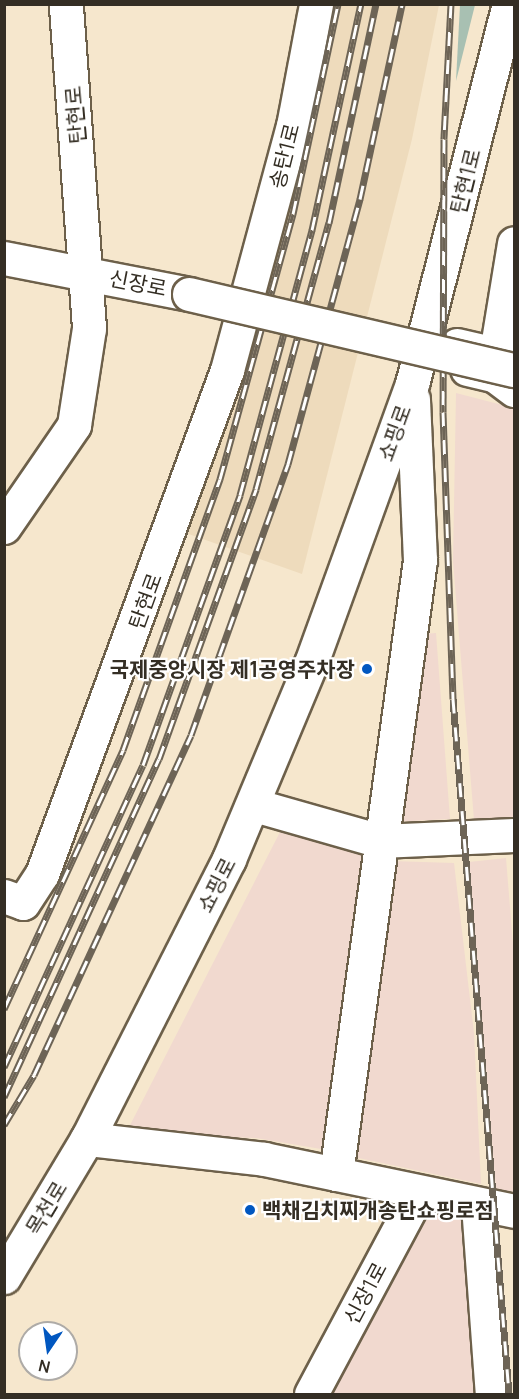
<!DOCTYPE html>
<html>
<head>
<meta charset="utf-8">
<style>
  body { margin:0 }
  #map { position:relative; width:519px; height:1399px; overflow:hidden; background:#f6e7cd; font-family:Manrope,"Noto Sans KR",sans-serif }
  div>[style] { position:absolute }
  .commercial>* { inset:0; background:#f1d9cf }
  .built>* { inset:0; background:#eedbbc }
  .green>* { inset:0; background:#a8c0b2 }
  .roads { filter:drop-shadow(2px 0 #6d604a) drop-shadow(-2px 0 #6d604a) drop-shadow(0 2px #6d604a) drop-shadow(0 -2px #6d604a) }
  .minor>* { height:33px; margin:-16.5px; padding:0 16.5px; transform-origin:16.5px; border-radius:16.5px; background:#fff }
  .rail>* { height:7px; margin-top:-3.5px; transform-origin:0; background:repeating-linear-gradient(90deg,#fff 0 14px,#6d6456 0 28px); box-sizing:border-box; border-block:2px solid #6d6456 }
  .bridges { filter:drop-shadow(2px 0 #6d604a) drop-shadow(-2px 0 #6d604a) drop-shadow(0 2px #6d604a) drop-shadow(0 -2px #6d604a) }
  .minor-bridge>* { height:33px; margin:-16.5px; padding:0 16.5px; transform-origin:16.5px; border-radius:16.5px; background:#fff }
  .dots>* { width:16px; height:16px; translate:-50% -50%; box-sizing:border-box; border:3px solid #fff; border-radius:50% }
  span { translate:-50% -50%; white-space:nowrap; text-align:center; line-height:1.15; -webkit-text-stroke:4.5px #fff; paint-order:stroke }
  .street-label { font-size:21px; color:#342e24 }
  .poi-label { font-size:21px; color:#342e24; font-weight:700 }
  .right { translate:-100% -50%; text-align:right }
  .left { translate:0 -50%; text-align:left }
  .frame { position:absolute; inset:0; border:6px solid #342e24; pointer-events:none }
  .north { position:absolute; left:18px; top:1321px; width:60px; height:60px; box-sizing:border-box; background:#fff; border:2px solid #aeaba7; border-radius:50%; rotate:193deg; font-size:16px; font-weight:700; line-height:24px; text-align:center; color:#342e24 }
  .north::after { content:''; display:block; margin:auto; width:21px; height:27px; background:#0157c0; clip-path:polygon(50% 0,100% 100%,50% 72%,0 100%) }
</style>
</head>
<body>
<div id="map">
  <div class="commercial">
    <i style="clip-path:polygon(456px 393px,514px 408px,514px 819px,474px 820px,453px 561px)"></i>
    <i style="clip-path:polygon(436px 633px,450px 819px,393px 822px,424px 634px)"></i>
    <i style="clip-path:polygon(280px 832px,353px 847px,370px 865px,321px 1149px,256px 1138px,126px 1133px)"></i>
    <i style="clip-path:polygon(506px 858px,514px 957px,514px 1192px,496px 1190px,469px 862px)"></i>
    <i style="clip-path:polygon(391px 861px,454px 863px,474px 1033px,481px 1184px,349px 1156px)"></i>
    <i style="clip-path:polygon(417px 1210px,467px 1221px,476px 1394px,324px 1394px)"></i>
  </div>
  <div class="built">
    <i style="clip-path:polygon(326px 5px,439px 5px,412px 139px,302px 574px,183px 532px)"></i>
  </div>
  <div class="green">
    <i style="clip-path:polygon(460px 5px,475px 5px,456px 81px)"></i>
  </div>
  <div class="roads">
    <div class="minor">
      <i style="left:4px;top:258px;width:188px;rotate:11deg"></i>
      <i style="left:498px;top:341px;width:99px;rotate:-80.7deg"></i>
      <i style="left:457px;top:345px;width:40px;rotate:13deg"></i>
      <i style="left:496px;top:354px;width:13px;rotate:-81deg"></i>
      <i style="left:498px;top:341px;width:16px;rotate:14deg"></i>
      <i style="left:467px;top:369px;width:28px;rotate:13deg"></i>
      <i style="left:494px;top:375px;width:25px;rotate:37deg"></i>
      <i style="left:4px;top:527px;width:124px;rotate:-55.5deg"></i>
      <i style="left:74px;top:425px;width:98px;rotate:-81.2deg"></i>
      <i style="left:89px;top:328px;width:325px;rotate:-94.1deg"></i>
      <i style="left:254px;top:805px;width:131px;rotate:15.9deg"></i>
      <i style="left:380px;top:841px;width:134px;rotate:-2.6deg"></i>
      <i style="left:4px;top:896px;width:20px;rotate:20deg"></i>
      <i style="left:23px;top:903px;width:35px;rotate:-57deg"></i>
      <i style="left:42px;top:874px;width:537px;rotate:-69.84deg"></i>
      <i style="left:227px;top:370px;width:253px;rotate:-74.9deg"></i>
      <i style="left:293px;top:126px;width:124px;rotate:-79.3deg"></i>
      <i style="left:87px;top:1139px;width:178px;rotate:6.4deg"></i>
      <i style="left:264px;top:1159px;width:255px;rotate:11.7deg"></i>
      <i style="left:336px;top:1174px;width:620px;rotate:-82.21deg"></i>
      <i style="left:420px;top:560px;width:161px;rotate:-92.5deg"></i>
      <i style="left:478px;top:1205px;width:190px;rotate:85.8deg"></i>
      <i style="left:4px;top:1277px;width:161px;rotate:-59deg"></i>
      <i style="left:87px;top:1139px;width:314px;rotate:-63.1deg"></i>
      <i style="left:229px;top:859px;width:212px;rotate:-67.3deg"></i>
      <i style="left:311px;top:663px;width:297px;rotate:-70.1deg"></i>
      <i style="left:412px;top:384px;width:392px;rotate:-75.7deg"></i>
      <i style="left:311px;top:1394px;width:229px;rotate:-61.9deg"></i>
    </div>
  </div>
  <div class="rail">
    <i style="left:451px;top:4px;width:135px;rotate:93deg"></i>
    <i style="left:444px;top:139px;width:273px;rotate:90.2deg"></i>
    <i style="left:443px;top:412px;width:287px;rotate:88deg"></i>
    <i style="left:453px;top:699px;width:697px;rotate:85.39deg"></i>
    <i style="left:4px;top:1009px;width:285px;rotate:-65.3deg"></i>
    <i style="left:123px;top:750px;width:288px;rotate:-70.3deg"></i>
    <i style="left:220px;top:479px;width:275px;rotate:-74.6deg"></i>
    <i style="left:293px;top:214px;width:215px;rotate:-77.9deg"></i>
    <i style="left:4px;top:1067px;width:332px;rotate:-65.3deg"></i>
    <i style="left:143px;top:765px;width:287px;rotate:-70.2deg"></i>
    <i style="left:240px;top:495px;width:275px;rotate:-74.8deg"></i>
    <i style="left:312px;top:230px;width:231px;rotate:-77.8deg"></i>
    <i style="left:4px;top:1097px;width:372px;rotate:-65.4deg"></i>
    <i style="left:159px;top:759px;width:287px;rotate:-70.2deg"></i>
    <i style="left:256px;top:489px;width:276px;rotate:-74.7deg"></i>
    <i style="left:329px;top:223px;width:224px;rotate:-77.9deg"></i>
    <i style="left:4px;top:1125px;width:58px;rotate:-59deg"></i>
    <i style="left:34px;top:1075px;width:374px;rotate:-65.2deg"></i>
    <i style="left:191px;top:735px;width:288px;rotate:-70.3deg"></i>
    <i style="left:288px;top:464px;width:275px;rotate:-74.8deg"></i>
    <i style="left:360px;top:199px;width:199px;rotate:-77.8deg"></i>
  </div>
  <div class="bridges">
    <div class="minor-bridge">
      <i style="left:189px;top:294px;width:334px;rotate:13.2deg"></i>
    </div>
  </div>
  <div class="dots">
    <i style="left:367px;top:669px;background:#0157c0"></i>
    <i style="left:250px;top:1210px;background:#0157c0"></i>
  </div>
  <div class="street-label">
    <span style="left:75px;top:115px;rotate:-95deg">탄현로</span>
    <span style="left:284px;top:156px;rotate:-76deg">송탄1로</span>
    <span style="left:465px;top:181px;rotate:-76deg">탄현1로</span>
    <span style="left:138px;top:283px;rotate:11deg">신장로</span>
    <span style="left:394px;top:433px;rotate:-70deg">쇼핑로</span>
    <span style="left:145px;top:601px;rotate:-70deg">탄현로</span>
    <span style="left:216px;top:885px;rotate:-63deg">쇼핑로</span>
    <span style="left:46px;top:1208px;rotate:-59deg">목천로</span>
    <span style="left:365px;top:1293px;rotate:-62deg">신장1로</span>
  </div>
  <div class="poi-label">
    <span class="right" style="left:355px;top:669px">국제중앙시장 제1공영주차장</span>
    <span class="left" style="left:262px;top:1210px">백채김치찌개송탄쇼핑로점</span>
  </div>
  <div class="frame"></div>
  <div class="north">N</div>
</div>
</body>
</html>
